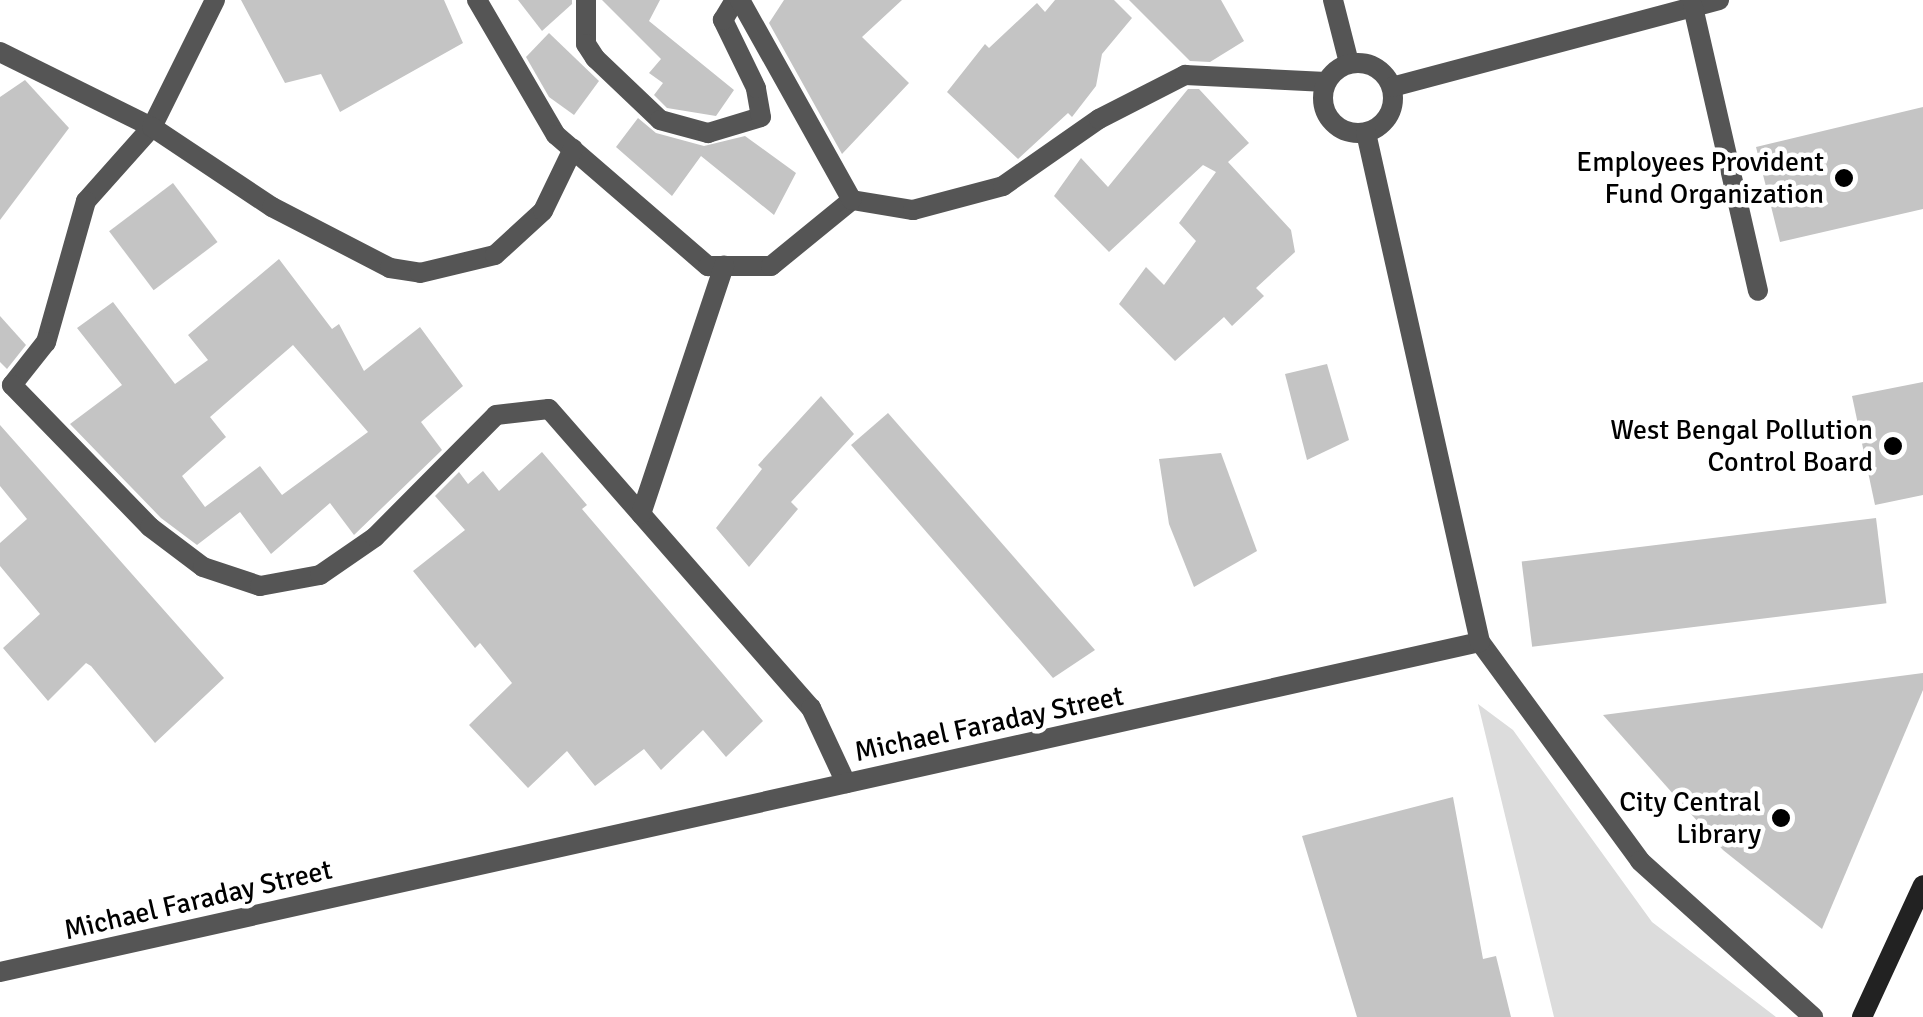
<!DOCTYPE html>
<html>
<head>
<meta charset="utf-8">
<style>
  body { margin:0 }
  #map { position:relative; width:1923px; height:1017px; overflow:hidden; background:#fff; font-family:Signika,sans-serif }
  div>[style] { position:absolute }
  .green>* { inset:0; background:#dcdcdc }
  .building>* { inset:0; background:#c4c4c4; transform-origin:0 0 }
  .street>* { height:20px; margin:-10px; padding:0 10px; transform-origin:10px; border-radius:10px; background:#555 }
  .street>.ring { margin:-10px; padding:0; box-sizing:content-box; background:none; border:20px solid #555; border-radius:50% }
  .secondary>* { height:20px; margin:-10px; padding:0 10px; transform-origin:10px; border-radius:10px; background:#222 }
  .dots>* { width:28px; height:28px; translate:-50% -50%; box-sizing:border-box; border:5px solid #fff; border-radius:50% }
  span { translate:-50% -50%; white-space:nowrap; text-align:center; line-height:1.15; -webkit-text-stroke:9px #fff; paint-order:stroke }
  .poi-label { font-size:28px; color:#000 }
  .right { translate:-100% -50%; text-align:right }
  .street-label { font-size:28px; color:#000 }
</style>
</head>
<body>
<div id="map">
  <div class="green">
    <i style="clip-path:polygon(1478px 704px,1513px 730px,1652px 922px,1776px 1017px,1554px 1017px)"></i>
  </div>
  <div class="building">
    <i style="clip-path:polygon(241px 0,444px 0,463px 43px,340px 112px,321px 74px,285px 83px)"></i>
    <i style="clip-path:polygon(518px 0,572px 0,572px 4px,542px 31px)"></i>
    <i style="clip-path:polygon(602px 0,660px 0,649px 21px,734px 90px,716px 116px,667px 108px,654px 95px,663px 83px,649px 73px,661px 59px)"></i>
    <i style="clip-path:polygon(784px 0,902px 0,862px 37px,909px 83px,842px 154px,769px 23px)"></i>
    <i style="clip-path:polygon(1055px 0,1114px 0,1132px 18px,1102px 54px,1096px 86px,1072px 117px,1068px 113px,1018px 159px,947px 92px,985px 44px,989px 48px,1037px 3px,1045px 12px)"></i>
    <i style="clip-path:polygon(1129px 0,1221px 0,1244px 41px,1210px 62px,1190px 61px)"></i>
    <i style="clip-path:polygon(549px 33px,599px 81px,574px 115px,549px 97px,526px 57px)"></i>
    <i style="clip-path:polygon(25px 80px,69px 128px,0 220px,0 97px)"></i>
    <i style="clip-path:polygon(1188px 89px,1199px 89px,1249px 143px,1228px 162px,1291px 230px,1295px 252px,1256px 288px,1264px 296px,1232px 326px,1224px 317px,1175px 361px,1119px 304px,1146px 267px,1164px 285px,1196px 241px,1179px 223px,1216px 172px,1203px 165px,1109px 252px,1054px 196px,1081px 158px,1108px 187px)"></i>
    <i style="clip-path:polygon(1923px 107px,1923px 209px,1780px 242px,1756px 147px)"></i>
    <i style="clip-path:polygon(638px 118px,656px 133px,704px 146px,745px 136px,796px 173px,774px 215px,701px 156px,672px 196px,616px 147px)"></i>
    <i style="left:173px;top:183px;width:74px;height:80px;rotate:53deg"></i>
    <i style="clip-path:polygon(evenodd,279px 259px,332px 329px,339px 324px,364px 371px,420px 327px,463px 386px,421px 422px,442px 450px,354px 535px,330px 503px,271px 554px,240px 512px,197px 545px,161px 518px,70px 424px,122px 385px,77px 328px,113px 302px,175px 384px,208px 360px,188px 335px,279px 259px,293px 345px,368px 432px,282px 495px,260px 466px,205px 507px,182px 476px,226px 437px,210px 417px,293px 345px)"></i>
    <i style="clip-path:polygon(0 316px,26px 345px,7px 369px,0 362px)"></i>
    <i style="clip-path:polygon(1327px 364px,1349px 440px,1307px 460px,1285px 374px)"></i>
    <i style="clip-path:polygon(1923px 382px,1923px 495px,1875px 505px,1852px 396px)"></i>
    <i style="clip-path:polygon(821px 396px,854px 434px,791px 502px,798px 509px,749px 567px,716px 528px,762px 469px,758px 465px)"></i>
    <i style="clip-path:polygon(888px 413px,965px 501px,1095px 650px,1053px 678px,851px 445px)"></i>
    <i style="clip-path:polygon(0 425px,224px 678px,155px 743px,91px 666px,86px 663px,48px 701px,3px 648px,40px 614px,0 566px,0 543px,27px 519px,0 486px)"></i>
    <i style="clip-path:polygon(542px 452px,587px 505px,582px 509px,763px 721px,726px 757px,703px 730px,661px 770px,644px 749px,595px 786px,567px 751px,528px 788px,469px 725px,512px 683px,480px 643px,475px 648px,413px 571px,465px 530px,435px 496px,459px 472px,468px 484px,483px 471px,499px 491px)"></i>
    <i style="clip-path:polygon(1221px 453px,1257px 551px,1194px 587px,1169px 524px,1159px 459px)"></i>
    <i style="left:1876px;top:518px;width:86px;height:357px;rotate:83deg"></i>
    <i style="clip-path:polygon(1923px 673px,1923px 690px,1822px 929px,1723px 850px,1603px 715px)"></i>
    <i style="clip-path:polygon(1453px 797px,1483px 959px,1496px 956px,1511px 1017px,1357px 1017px,1302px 836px)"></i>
  </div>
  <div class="street">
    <i style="left:215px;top:0;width:142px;rotate:116.4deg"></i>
    <i style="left:152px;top:127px;width:99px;rotate:131.7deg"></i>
    <i style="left:86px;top:201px;width:147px;rotate:105.8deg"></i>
    <i style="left:46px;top:342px;width:55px;rotate:128.3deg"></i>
    <i style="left:12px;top:385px;width:198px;rotate:45.8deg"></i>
    <i style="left:150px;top:527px;width:66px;rotate:37deg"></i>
    <i style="left:203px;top:567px;width:60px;rotate:18.4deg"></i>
    <i style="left:260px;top:586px;width:61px;rotate:-10.4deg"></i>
    <i style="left:320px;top:575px;width:67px;rotate:-34.6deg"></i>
    <i style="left:375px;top:537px;width:172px;rotate:-45.2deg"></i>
    <i style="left:496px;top:415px;width:53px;rotate:-6.5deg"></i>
    <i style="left:549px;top:409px;width:398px;rotate:48.8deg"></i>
    <i style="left:811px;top:708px;width:83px;rotate:65deg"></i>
    <i style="left:477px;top:0;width:156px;rotate:59.7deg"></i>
    <i style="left:556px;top:135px;width:201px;rotate:40.8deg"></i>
    <i style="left:708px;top:266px;width:63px"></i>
    <i style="left:771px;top:266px;width:104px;rotate:-39.2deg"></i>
    <i style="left:852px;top:200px;width:62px;rotate:9.3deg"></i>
    <i style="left:913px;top:210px;width:93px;rotate:-14.9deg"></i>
    <i style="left:1003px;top:186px;width:117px;rotate:-34.9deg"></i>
    <i style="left:1099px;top:119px;width:97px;rotate:-27.1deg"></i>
    <i style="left:1185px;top:75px;width:141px;rotate:2.8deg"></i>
    <i style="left:586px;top:0;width:44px;rotate:90deg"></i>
    <i style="left:586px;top:44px;width:17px;rotate:57deg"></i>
    <i style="left:595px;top:58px;width:90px;rotate:43.6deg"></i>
    <i style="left:660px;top:120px;width:50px;rotate:15.2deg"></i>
    <i style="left:708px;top:133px;width:55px;rotate:-16.8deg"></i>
    <i style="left:761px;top:117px;width:29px;rotate:-100deg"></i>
    <i style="left:756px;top:88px;width:76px;rotate:-115.9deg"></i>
    <i style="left:723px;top:20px;width:23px;rotate:-59deg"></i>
    <i style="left:740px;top:0;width:229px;rotate:60.8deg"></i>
    <i style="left:1333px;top:0;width:65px;rotate:75.7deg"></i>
    <i style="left:1691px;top:0;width:7px;rotate:74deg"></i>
    <i style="left:1693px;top:7px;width:27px;rotate:-15deg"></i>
    <i style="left:0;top:52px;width:169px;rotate:26.3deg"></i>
    <i style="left:152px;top:127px;width:144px;rotate:33.7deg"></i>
    <i style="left:272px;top:207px;width:133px;rotate:27.3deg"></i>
    <i style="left:390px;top:268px;width:30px;rotate:9deg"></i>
    <i style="left:420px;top:273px;width:77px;rotate:-13.5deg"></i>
    <i style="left:495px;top:255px;width:65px;rotate:-42.5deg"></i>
    <i style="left:543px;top:211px;width:69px;rotate:-64.2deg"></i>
    <i class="ring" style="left:1323px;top:63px;width:50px;height:50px"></i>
    <i style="left:1392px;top:87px;width:311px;rotate:-14.9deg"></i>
    <i style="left:1693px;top:7px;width:291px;rotate:77.1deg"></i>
    <i style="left:641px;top:514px;width:262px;rotate:-71.5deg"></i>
    <i style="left:1480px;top:642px;width:271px;rotate:53.8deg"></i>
    <i style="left:1640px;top:861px;width:233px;rotate:42deg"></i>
    <i style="left:0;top:972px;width:1516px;rotate:-12.57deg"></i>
    <i style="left:1480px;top:642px;width:522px;rotate:-102.62deg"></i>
  </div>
  <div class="secondary">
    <i style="left:1862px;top:1017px;width:145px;rotate:-65.2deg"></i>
  </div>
  <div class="dots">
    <i style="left:1844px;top:178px;background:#000"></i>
    <i style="left:1893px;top:446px;background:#000"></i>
    <i style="left:1781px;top:818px;background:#000"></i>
  </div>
  <div class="poi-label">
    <span class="right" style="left:1824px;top:178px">Employees Provident<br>Fund Organization</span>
    <span class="right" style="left:1873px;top:446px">West Bengal Pollution<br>Control Board</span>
    <span class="right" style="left:1761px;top:818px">City Central<br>Library</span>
  </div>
  <div class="street-label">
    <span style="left:989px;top:724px;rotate:-12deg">Michael Faraday Street</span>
    <span style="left:198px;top:900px;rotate:-13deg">Michael Faraday Street</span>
  </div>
</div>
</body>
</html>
